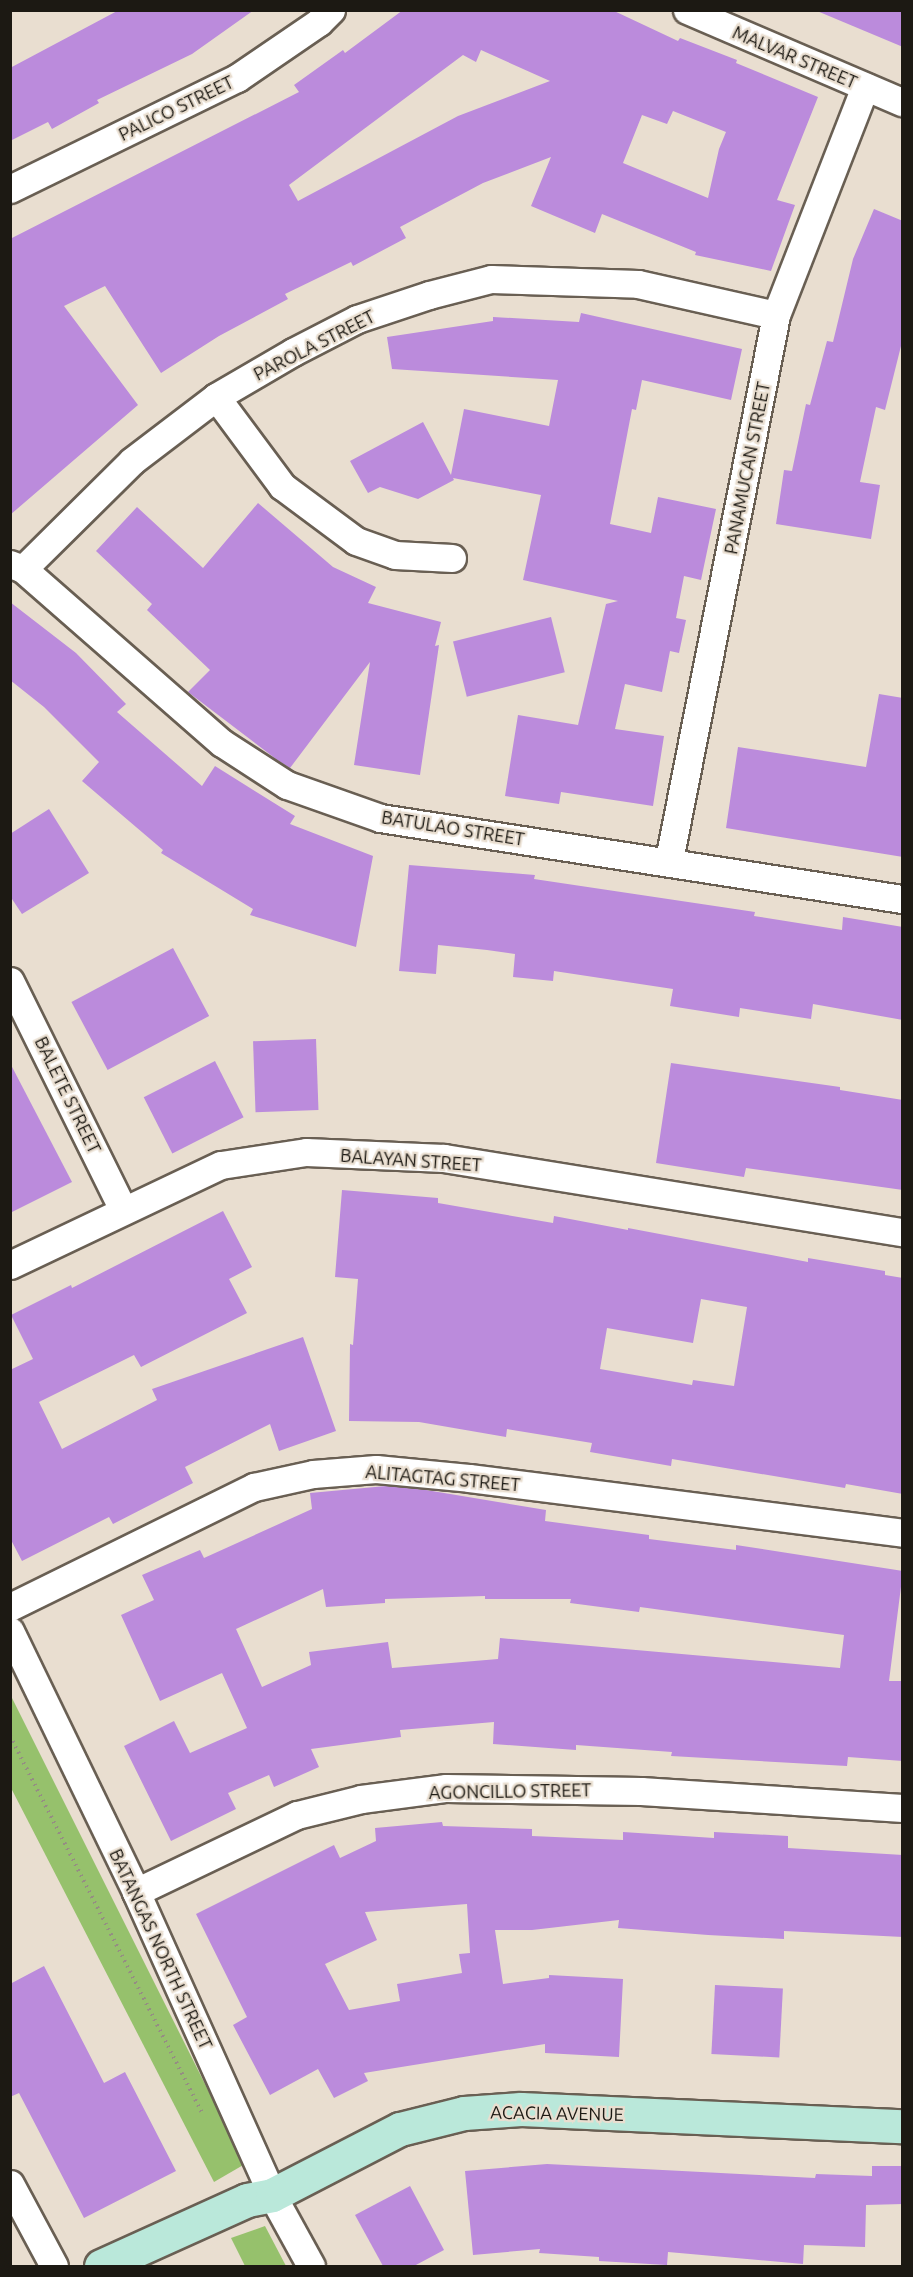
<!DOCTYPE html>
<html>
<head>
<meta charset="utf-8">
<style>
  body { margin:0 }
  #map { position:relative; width:913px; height:2277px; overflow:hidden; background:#e9ded0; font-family:Ubuntu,sans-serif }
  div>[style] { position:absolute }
  .green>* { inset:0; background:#96c16c }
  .building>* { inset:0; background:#bb8bdc; transform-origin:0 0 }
  .path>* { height:4px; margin-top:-2px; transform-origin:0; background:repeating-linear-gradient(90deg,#958d83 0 1.5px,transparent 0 6px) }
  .roads { filter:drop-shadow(2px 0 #695f53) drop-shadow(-2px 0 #695f53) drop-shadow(0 2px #695f53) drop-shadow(0 -2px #695f53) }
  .street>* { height:27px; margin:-13.5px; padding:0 13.5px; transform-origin:13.5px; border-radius:13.5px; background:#fff }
  .secondary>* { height:33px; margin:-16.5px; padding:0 16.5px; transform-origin:16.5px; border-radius:16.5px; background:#bae8da }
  span { translate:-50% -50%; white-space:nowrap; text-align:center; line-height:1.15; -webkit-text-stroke:4.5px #e9ded0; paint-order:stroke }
  .street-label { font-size:18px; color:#1c1913 }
  .frame { position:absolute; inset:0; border:12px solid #1c1913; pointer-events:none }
</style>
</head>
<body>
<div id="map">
  <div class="green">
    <i style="clip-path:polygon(10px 1694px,245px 2164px,214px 2182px,11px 1788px)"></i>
    <i style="clip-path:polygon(265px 2226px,286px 2266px,245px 2266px,231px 2238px)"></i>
  </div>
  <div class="building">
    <i style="clip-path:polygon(119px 10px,254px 10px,192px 54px,97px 100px,99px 103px,52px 129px,48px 122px,10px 141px,10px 68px)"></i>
    <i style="clip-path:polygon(evenodd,403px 10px,612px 10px,678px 41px,680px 38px,737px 60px,736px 63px,818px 97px,777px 200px,795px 205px,771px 271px,695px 255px,696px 252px,602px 214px,595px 233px,531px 206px,551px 157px,483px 183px,400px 227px,406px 238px,353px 266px,351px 262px,285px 294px,288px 299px,219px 336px,161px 373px,105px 286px,64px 306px,138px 405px,10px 515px,10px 239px,299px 92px,294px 85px,343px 50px,345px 53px,403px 10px,481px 50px,550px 81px,458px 116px,298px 201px,289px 185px,463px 55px,476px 62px,481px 50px,403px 10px,673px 111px,726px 132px,719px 149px,708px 198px,623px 163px,642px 115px,667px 124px,673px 111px)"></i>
    <i style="clip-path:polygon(903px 10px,903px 47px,817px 11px,817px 10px)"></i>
    <i style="clip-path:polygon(874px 209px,903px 221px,903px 338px,885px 410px,876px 407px,860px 482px,880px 485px,871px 539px,776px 524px,784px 470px,792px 471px,806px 404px,810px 405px,827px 341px,833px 342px,853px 259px)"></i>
    <i style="clip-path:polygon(581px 313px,742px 349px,731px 400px,642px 380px,636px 410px,632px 409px,610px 524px,651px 533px,658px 497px,716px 509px,701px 580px,684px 576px,676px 618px,686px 620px,679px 653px,670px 651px,662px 692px,625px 684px,615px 729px,664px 736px,653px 806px,561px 792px,559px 804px,505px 796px,518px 715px,578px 725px,606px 604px,618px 601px,523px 580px,541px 495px,453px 478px,454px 480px,418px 499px,380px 487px,368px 493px,350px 461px,423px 422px,451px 475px,464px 409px,549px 426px,558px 380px,392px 369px,387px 337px,493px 321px,493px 317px,579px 322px)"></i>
    <i style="clip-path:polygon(258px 503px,333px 567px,376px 587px,368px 603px,441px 622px,435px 646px,439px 645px,420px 775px,354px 765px,370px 662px,290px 768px,276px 759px,188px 692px,210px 670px,147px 610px,152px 604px,96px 551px,137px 507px,203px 568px)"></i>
    <i style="clip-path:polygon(10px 602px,76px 653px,126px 704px,117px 712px,202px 786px,215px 766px,295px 816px,290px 824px,373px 856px,356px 947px,250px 915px,253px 909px,161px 853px,163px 850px,82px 781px,99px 762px,44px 707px,10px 680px)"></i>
    <i style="left:551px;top:617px;width:57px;height:101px;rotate:76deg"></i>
    <i style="clip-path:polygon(879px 694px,903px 698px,903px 857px,726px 828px,738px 747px,866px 767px)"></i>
    <i style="clip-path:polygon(49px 809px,89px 873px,22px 914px,10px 896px,10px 834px)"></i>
    <i style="clip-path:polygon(409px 865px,535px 875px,534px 879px,755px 912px,754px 916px,842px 930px,843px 917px,903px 927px,903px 1020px,813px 1004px,811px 1019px,740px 1008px,739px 1017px,670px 1006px,673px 989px,554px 971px,553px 981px,513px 977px,515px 954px,487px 950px,438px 945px,436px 974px,399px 971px)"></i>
    <i style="left:173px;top:948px;width:77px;height:115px;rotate:62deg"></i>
    <i style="left:316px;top:1039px;width:71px;height:63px;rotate:88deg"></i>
    <i style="left:215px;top:1061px;width:63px;height:80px;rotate:63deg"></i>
    <i style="clip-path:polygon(10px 1063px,72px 1182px,10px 1213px)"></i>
    <i style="clip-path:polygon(671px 1063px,840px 1087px,840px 1090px,903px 1100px,903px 1190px,746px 1168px,744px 1177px,656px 1163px)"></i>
    <i style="clip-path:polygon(evenodd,342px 1190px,438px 1198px,438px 1203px,553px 1223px,554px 1216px,628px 1230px,628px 1228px,808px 1262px,808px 1258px,885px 1271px,885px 1275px,903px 1278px,903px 1494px,846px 1484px,845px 1488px,672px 1459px,671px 1466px,590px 1452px,592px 1443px,507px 1429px,506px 1437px,419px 1422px,349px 1421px,350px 1344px,353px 1345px,358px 1279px,335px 1277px,342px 1190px,701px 1299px,747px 1307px,734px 1386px,693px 1380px,692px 1385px,600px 1369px,607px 1328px,693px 1343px,701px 1299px)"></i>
    <i style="clip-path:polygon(223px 1211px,252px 1267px,229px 1279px,247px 1313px,141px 1367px,134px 1355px,39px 1402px,62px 1449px,157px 1400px,152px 1389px,303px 1337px,336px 1431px,279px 1451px,270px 1424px,185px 1467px,193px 1483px,113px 1524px,109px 1517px,22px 1561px,10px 1538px,10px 1370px,33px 1359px,11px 1315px,71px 1285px,72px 1288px)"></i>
    <i style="clip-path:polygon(evenodd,386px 1486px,426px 1490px,546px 1510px,545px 1521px,649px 1535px,649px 1539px,736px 1550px,736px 1545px,903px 1571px,889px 1681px,903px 1681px,903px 1761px,848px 1757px,847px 1766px,671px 1756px,672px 1752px,576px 1745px,576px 1750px,493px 1744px,494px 1722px,400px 1730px,401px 1737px,311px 1749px,319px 1767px,274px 1787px,269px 1775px,228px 1793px,236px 1809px,171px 1841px,124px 1746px,174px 1721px,190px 1753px,247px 1728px,222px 1673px,160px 1701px,121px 1615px,154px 1600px,142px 1575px,200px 1550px,204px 1558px,312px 1509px,310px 1493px,386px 1486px,323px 1589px,326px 1607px,385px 1603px,385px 1599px,485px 1596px,485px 1599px,571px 1599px,570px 1603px,639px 1612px,640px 1607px,844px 1635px,840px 1668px,500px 1638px,498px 1659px,392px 1668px,388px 1642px,309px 1652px,311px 1665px,262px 1687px,236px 1629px,323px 1589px)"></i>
    <i style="clip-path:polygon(evenodd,442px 1822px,443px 1826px,532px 1829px,532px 1836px,623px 1840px,623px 1832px,714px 1838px,714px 1832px,788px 1836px,788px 1848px,903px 1855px,903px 1937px,784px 1931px,784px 1939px,708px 1935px,618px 1928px,619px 1920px,532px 1930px,495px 1930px,503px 1984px,549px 1978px,549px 1975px,623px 1979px,619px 2057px,545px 2053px,545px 2044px,364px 2073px,368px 2081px,334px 2098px,318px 2069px,270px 2095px,233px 2025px,247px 2017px,196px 1914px,334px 1845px,340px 1858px,376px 1841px,375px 1828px,442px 1822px,467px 1904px,470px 1953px,459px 1954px,462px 1973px,397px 1984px,400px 2001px,349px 2010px,325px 1964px,377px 1940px,365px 1912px,467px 1904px)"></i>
    <i style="clip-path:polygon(44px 1966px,104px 2083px,125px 2072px,176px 2171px,84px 2218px,19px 2093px,10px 2097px,10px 1984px)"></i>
    <i style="left:715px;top:1985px;width:68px;height:69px;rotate:3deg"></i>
    <i style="clip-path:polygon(547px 2164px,815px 2178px,816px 2174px,872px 2176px,872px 2166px,903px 2166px,903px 2204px,866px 2205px,865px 2247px,804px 2245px,803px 2264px,668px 2252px,667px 2265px,599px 2261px,599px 2257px,539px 2253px,540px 2249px,473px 2255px,465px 2171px)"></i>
    <i style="clip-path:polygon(410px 2186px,444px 2250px,414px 2266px,383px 2266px,355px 2215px)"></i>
  </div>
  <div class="path">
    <i style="left:10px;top:1736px;width:425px;rotate:63deg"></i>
  </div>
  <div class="roads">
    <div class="street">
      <i style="left:687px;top:10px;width:234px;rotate:23.2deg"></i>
      <i style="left:10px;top:189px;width:253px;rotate:-26.1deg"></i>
      <i style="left:237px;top:78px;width:99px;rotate:-34.3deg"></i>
      <i style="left:319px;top:22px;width:17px;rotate:-45deg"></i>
      <i style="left:216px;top:397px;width:111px;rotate:53.4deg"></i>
      <i style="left:282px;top:486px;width:92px;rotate:36.6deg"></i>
      <i style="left:356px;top:541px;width:41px;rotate:19.7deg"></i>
      <i style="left:395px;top:555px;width:57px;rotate:3deg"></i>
      <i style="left:10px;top:564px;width:14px;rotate:21deg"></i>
      <i style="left:23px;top:569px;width:264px;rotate:41.2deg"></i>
      <i style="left:222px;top:743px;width:77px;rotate:32.9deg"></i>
      <i style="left:287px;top:785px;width:99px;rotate:19.5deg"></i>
      <i style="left:380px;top:818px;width:528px;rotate:8.82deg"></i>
      <i style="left:23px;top:569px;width:153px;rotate:-44.7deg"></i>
      <i style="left:132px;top:461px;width:106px;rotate:-37.3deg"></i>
      <i style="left:216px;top:397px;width:89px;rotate:-30.3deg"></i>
      <i style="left:293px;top:352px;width:72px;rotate:-27.3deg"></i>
      <i style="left:357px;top:319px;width:76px;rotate:-18.4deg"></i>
      <i style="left:429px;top:295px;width:64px;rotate:-14.5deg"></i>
      <i style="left:491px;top:279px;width:147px;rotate:1.9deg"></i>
      <i style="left:638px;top:284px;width:141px;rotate:12.7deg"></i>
      <i style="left:669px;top:860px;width:555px;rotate:-78.89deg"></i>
      <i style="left:776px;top:315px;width:245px;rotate:-68.7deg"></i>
      <i style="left:10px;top:981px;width:255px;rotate:63.7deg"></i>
      <i style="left:10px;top:1265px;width:233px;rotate:-25.4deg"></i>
      <i style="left:221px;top:1165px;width:86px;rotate:-8.7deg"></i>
      <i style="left:306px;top:1152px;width:138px;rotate:2.5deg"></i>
      <i style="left:444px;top:1158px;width:464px;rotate:9.2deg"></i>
      <i style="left:10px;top:1607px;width:272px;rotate:-26.2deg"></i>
      <i style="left:254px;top:1487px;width:60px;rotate:-12.4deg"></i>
      <i style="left:313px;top:1474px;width:63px;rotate:-4.5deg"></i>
      <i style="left:376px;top:1469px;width:93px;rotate:5.5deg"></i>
      <i style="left:469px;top:1478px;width:436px;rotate:7.2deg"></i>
      <i style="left:10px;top:1631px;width:290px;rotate:64.2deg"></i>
      <i style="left:136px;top:1892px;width:332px;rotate:65.8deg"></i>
      <i style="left:272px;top:2195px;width:81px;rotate:61.2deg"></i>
      <i style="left:136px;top:1892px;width:178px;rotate:-25.6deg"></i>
      <i style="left:297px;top:1815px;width:66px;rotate:-14deg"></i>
      <i style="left:361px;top:1799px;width:86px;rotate:-7.4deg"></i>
      <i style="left:446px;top:1788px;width:195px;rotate:0.9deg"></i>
      <i style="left:641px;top:1791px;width:262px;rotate:3.7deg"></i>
      <i style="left:10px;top:2184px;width:93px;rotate:61.8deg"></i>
    </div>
    <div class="secondary">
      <i style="left:101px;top:2266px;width:160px;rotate:-24.3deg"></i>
      <i style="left:247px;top:2200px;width:25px;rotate:-11deg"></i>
      <i style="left:272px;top:2195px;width:144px;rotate:-27.3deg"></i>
      <i style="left:400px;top:2129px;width:66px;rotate:-14deg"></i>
      <i style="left:464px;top:2113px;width:57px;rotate:-4deg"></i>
      <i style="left:521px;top:2109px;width:381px;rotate:2.6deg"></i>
    </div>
  </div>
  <div class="street-label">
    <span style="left:795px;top:57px;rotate:23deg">MALVAR STREET</span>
    <span style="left:176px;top:108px;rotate:-26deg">PALICO STREET</span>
    <span style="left:314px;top:345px;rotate:-27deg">PAROLA STREET</span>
    <span style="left:747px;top:468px;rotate:-79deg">PANAMUCAN STREET</span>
    <span style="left:453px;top:828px;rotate:9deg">BATULAO STREET</span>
    <span style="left:68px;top:1095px;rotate:64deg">BALETE STREET</span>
    <span style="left:411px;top:1160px;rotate:4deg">BALAYAN STREET</span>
    <span style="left:443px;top:1478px;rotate:5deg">ALITAGTAG STREET</span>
    <span style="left:510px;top:1791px;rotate:-1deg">AGONCILLO STREET</span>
    <span style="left:161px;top:1949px;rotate:65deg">BATANGAS NORTH STREET</span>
    <span style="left:557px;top:2113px;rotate:1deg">ACACIA AVENUE</span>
  </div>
  <div class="frame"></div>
</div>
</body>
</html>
